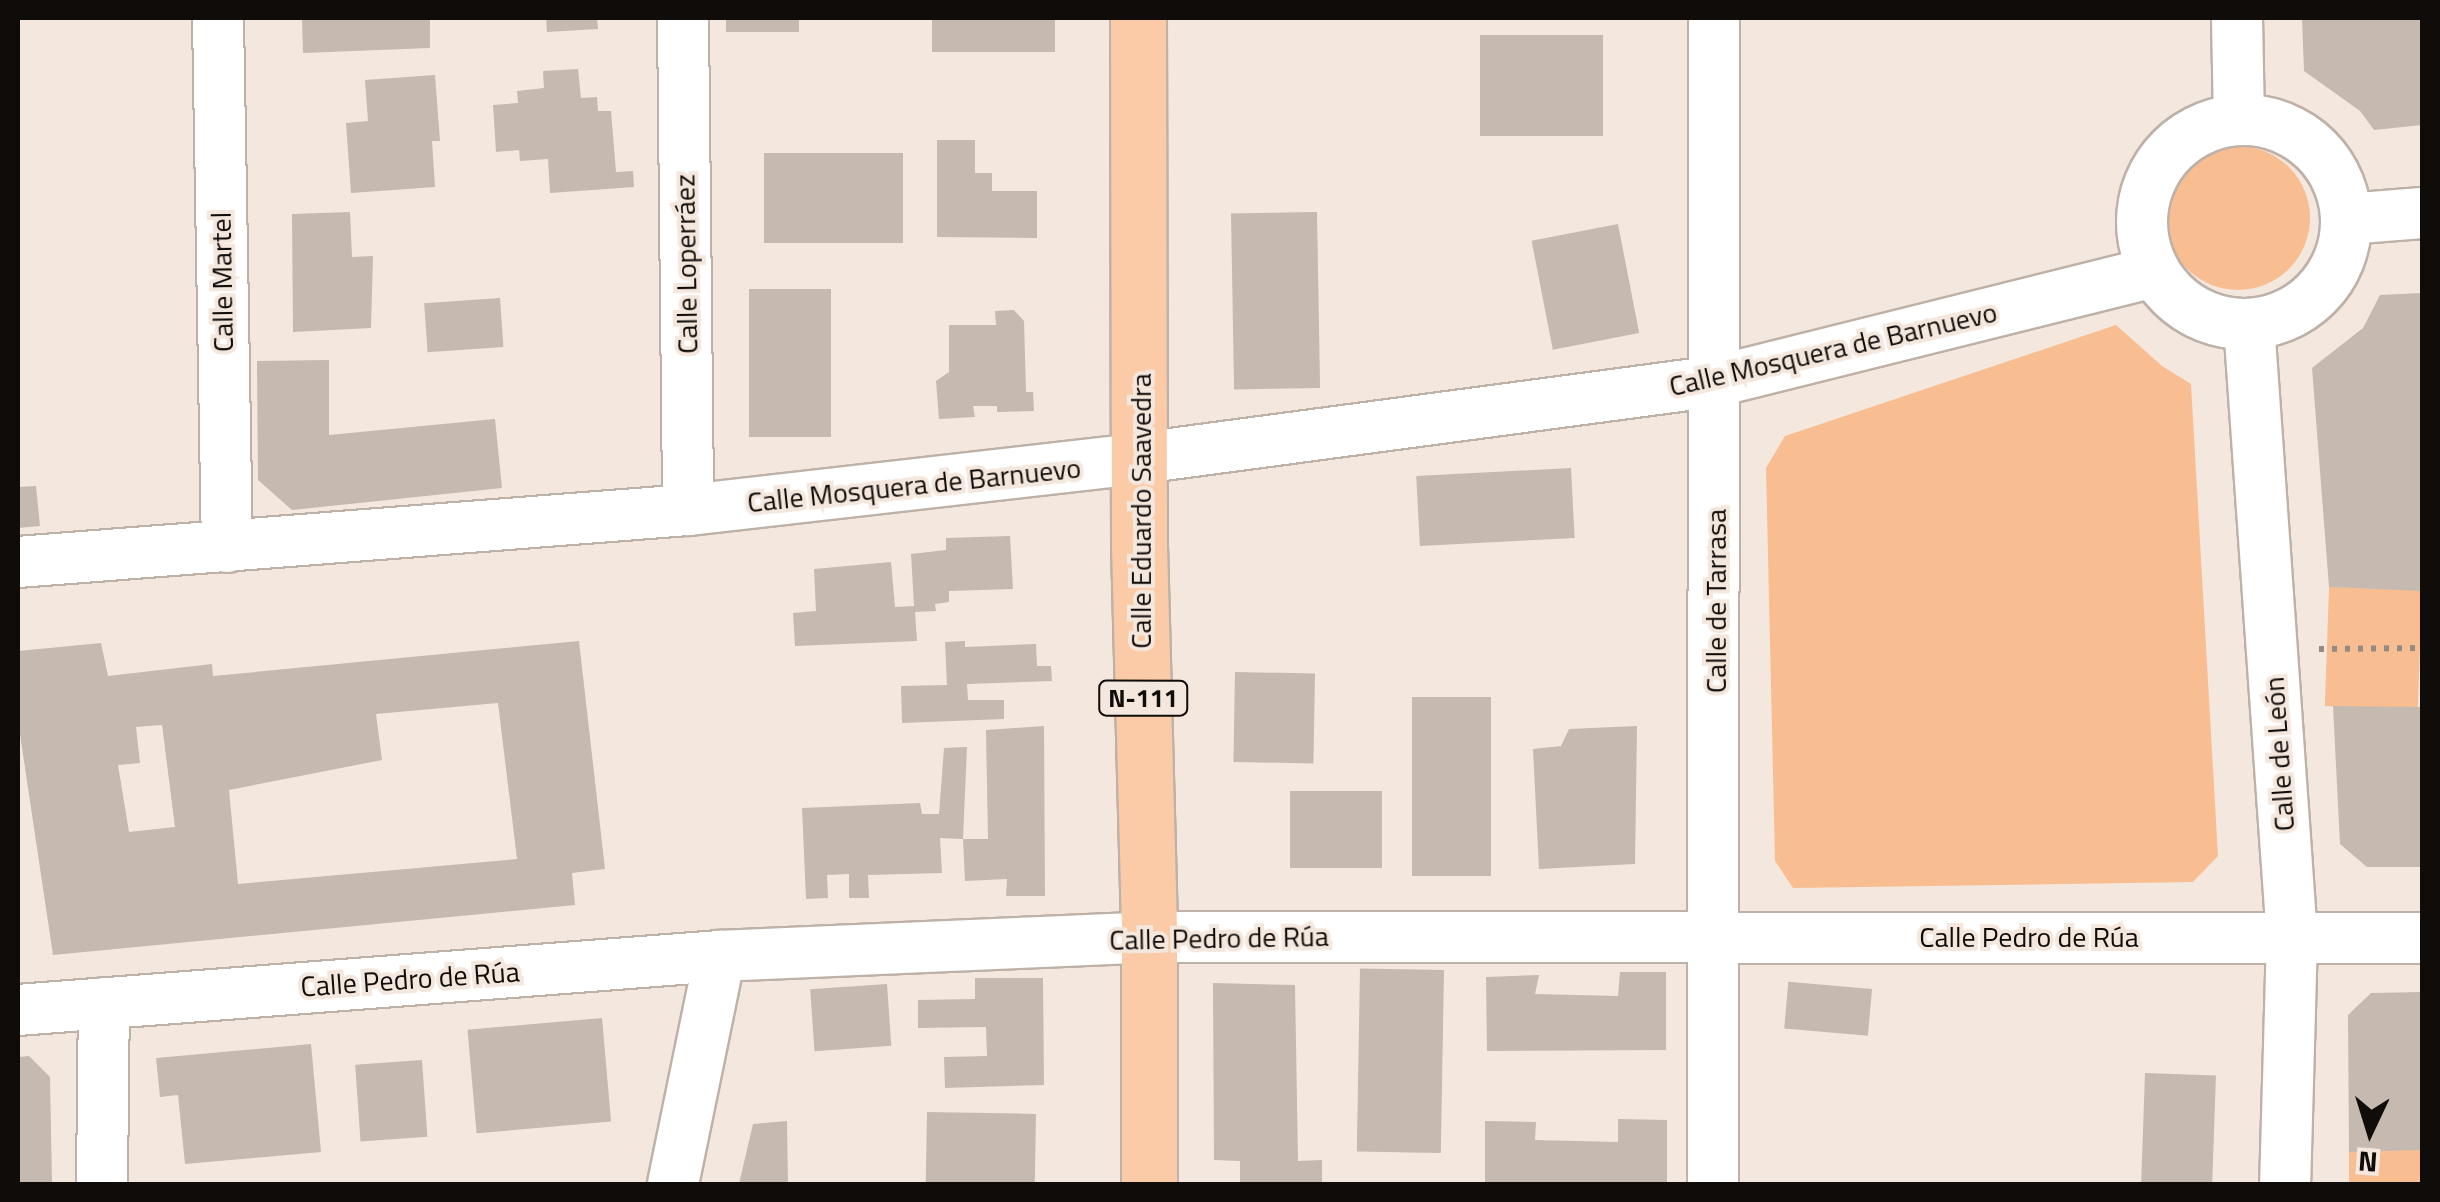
<!DOCTYPE html>
<html>
<head>
<meta charset="utf-8">
<style>
  body { margin:0 }
  #map { position:relative; width:2440px; height:1202px; overflow:hidden; background:#f4e7de; font-family:"Titillium Web",sans-serif }
  div>[style] { position:absolute }
  .green>* { inset:0; background:#f8be91; transform-origin:0 0 }
  .round { border-radius:50% }
  .building>* { inset:0; background:#c5b9b0; transform-origin:0 0 }
  .path>* { height:6px; margin-top:-3px; transform-origin:0; background:repeating-linear-gradient(90deg,#958b85 0 5px,transparent 0 13px) }
  .roads { filter:drop-shadow(2px 0 #bdb1a8) drop-shadow(-2px 0 #bdb1a8) drop-shadow(0 2px #bdb1a8) drop-shadow(0 -2px #bdb1a8) }
  .minor>* { height:50px; margin:-25px; padding:0 25px; transform-origin:25px; border-radius:25px; background:#fff }
  .minor>.ring { margin:-25px; padding:0; box-sizing:content-box; background:none; border:50px solid #fff; border-radius:50% }
  .major>* { height:55px; margin:-27.5px; padding:0 27.5px; transform-origin:27.5px; border-radius:27.5px; background:#facba6 }
  span { translate:-50% -50%; white-space:nowrap; text-align:center; line-height:1.15; -webkit-text-stroke:8px #f4e7de; paint-order:stroke }
  .shield-label span { padding:2px 8px; background:#f4e7de; border:2px solid; border-radius:8px; -webkit-text-stroke-width:0 }
  .shield-label { font-size:25px; color:#100c09; font-weight:700 }
  .street-label { font-size:28px; color:#100c09 }
  .frame { position:absolute; inset:0; border:20px solid #100c09; pointer-events:none }
  .north { position:absolute; left:2320px; top:1082px; width:100px; height:100px; -webkit-text-stroke:8px #f4e7de; paint-order:stroke; rotate:184deg; font-size:28px; font-weight:700; line-height:40px; text-align:center; color:#100c09 }
  .north::after { content:''; display:block; margin:auto; width:35px; height:45px; background:#100c09; clip-path:polygon(50% 0,100% 100%,50% 72%,0 100%) }
</style>
</head>
<body>
<div id="map">
  <div class="green">
    <i class="round" style="left:2166px;top:146px;width:144px;height:144px"></i>
    <i style="clip-path:polygon(2116px 325px,2162px 366px,2191px 384px,2218px 856px,2193px 882px,1793px 888px,1775px 861px,1766px 468px,1785px 436px)"></i>
    <i style="left:2329px;top:587px;width:93px;height:119px;rotate:2deg"></i>
    <i style="left:2422px;top:1150px;width:34px;height:73px;rotate:90deg"></i>
  </div>
  <div class="building">
    <i style="clip-path:polygon(302px 18px,430px 18px,430px 48px,303px 53px)"></i>
    <i style="clip-path:polygon(546px 18px,597px 18px,598px 29px,547px 32px)"></i>
    <i style="left:726px;top:18px;width:73px;height:14px"></i>
    <i style="left:932px;top:18px;width:123px;height:34px"></i>
    <i style="clip-path:polygon(2302px 18px,2422px 18px,2422px 125px,2374px 130px,2360px 111px,2304px 71px)"></i>
    <i style="left:1480px;top:35px;width:123px;height:101px"></i>
    <i style="clip-path:polygon(578px 69px,581px 98px,597px 97px,598px 111px,611px 111px,616px 172px,633px 171px,634px 187px,550px 193px,548px 159px,520px 161px,519px 150px,496px 152px,493px 105px,518px 103px,517px 91px,544px 88px,543px 71px)"></i>
    <i style="clip-path:polygon(435px 75px,440px 141px,432px 141px,435px 187px,351px 193px,346px 123px,368px 121px,365px 80px)"></i>
    <i style="clip-path:polygon(937px 140px,975px 140px,975px 173px,992px 173px,992px 191px,1037px 191px,1037px 238px,937px 237px)"></i>
    <i style="left:764px;top:153px;width:139px;height:90px"></i>
    <i style="clip-path:polygon(350px 212px,352px 257px,373px 256px,371px 328px,293px 332px,292px 214px)"></i>
    <i style="left:1317px;top:212px;width:176px;height:86px;rotate:89deg"></i>
    <i style="left:1618px;top:224px;width:111px;height:88px;rotate:79deg"></i>
    <i style="left:831px;top:289px;width:148px;height:82px;rotate:90deg"></i>
    <i style="clip-path:polygon(2422px 293px,2422px 591px,2329px 587px,2312px 368px,2363px 328px,2380px 295px)"></i>
    <i style="left:500px;top:298px;width:49px;height:76px;rotate:86deg"></i>
    <i style="clip-path:polygon(1014px 310px,1024px 321px,1026px 392px,1033px 392px,1034px 411px,997px 412px,997px 406px,973px 406px,975px 417px,939px 419px,936px 381px,949px 372px,949px 325px,996px 325px,995px 311px)"></i>
    <i style="clip-path:polygon(329px 360px,329px 435px,495px 419px,502px 488px,292px 510px,258px 480px,257px 361px)"></i>
    <i style="left:1571px;top:468px;width:70px;height:155px;rotate:87deg"></i>
    <i style="clip-path:polygon(36px 486px,40px 526px,18px 528px,18px 487px)"></i>
    <i style="clip-path:polygon(1010px 536px,1013px 589px,949px 591px,949px 602px,935px 604px,936px 611px,915px 612px,917px 641px,795px 646px,793px 613px,816px 611px,814px 569px,891px 562px,895px 607px,914px 606px,911px 554px,946px 550px,946px 538px)"></i>
    <i style="clip-path:polygon(evenodd,579px 641px,605px 869px,572px 873px,575px 905px,53px 955px,18px 721px,18px 651px,101px 643px,108px 676px,212px 664px,213px 676px,579px 641px,498px 703px,517px 859px,238px 884px,229px 790px,382px 760px,376px 714px,498px 703px,579px 641px,162px 725px,175px 827px,129px 832px,118px 765px,140px 763px,136px 727px,162px 725px)"></i>
    <i style="clip-path:polygon(965px 641px,965px 647px,1036px 644px,1037px 666px,1051px 666px,1052px 681px,967px 684px,968px 700px,1004px 700px,1004px 719px,902px 723px,901px 686px,947px 685px,945px 642px)"></i>
    <i style="left:1235px;top:672px;width:80px;height:90px;rotate:1deg"></i>
    <i style="left:1491px;top:697px;width:179px;height:79px;rotate:90deg"></i>
    <i style="clip-path:polygon(2333px 706px,2422px 707px,2422px 867px,2367px 867px,2340px 844px)"></i>
    <i style="clip-path:polygon(1044px 726px,1045px 896px,1006px 896px,1007px 879px,965px 881px,963px 839px,988px 839px,986px 730px)"></i>
    <i style="clip-path:polygon(1637px 726px,1635px 864px,1539px 869px,1533px 749px,1561px 746px,1569px 729px)"></i>
    <i style="clip-path:polygon(967px 747px,963px 839px,940px 838px,942px 873px,868px 875px,869px 898px,849px 898px,849px 874px,827px 875px,828px 898px,806px 899px,802px 808px,920px 803px,922px 814px,939px 814px,944px 748px)"></i>
    <i style="left:1290px;top:791px;width:92px;height:77px"></i>
    <i style="left:1444px;top:970px;width:183px;height:84px;rotate:91deg"></i>
    <i style="clip-path:polygon(1620px 972px,1666px 972px,1666px 1050px,1487px 1051px,1486px 977px,1539px 975px,1535px 994px,1618px 996px)"></i>
    <i style="clip-path:polygon(975px 978px,1043px 978px,1044px 1085px,945px 1088px,944px 1057px,987px 1056px,986px 1027px,918px 1028px,918px 1000px,975px 999px)"></i>
    <i style="clip-path:polygon(1213px 983px,1295px 985px,1298px 1161px,1322px 1160px,1322px 1184px,1240px 1184px,1240px 1161px,1214px 1160px)"></i>
    <i style="left:887px;top:984px;width:62px;height:77px;rotate:86deg"></i>
    <i style="left:1872px;top:989px;width:47px;height:84px;rotate:95deg"></i>
    <i style="clip-path:polygon(2422px 992px,2422px 1150px,2349px 1152px,2348px 1015px,2371px 993px)"></i>
    <i style="left:602px;top:1018px;width:104px;height:135px;rotate:85deg"></i>
    <i style="clip-path:polygon(311px 1044px,321px 1152px,185px 1164px,178px 1095px,160px 1097px,156px 1058px)"></i>
    <i style="clip-path:polygon(29px 1056px,50px 1077px,52px 1184px,18px 1184px,18px 1057px)"></i>
    <i style="left:422px;top:1060px;width:77px;height:67px;rotate:86deg"></i>
    <i style="left:2145px;top:1073px;width:71px;height:111px;rotate:2deg"></i>
    <i style="left:927px;top:1112px;width:109px;height:72px;rotate:1deg"></i>
    <i style="clip-path:polygon(1618px 1119px,1667px 1120px,1667px 1184px,1485px 1184px,1485px 1121px,1536px 1122px,1535px 1140px,1618px 1142px)"></i>
    <i style="clip-path:polygon(787px 1121px,788px 1184px,739px 1184px,753px 1124px)"></i>
  </div>
  <div class="path">
    <i style="left:2319px;top:649px;width:103px;rotate:-0.6deg"></i>
  </div>
  <div class="roads">
    <div class="minor">
      <i style="left:218px;top:18px;width:529px;rotate:89.03deg"></i>
      <i style="left:683px;top:18px;width:492px;rotate:89.4deg"></i>
      <i style="left:2237px;top:18px;width:102px;rotate:88.9deg"></i>
      <i class="ring" style="left:2142px;top:120px;width:154px;height:154px"></i>
      <i style="left:2347px;top:219px;width:75px;rotate:-4.6deg"></i>
      <i style="left:2249px;top:324px;width:616px;rotate:85.99deg"></i>
      <i style="left:2292px;top:938px;width:246px;rotate:91.6deg"></i>
      <i style="left:18px;top:562px;width:672px;rotate:-4.44deg"></i>
      <i style="left:688px;top:510px;width:456px;rotate:-6.5deg"></i>
      <i style="left:1141px;top:458px;width:581px;rotate:-7.61deg"></i>
      <i style="left:1717px;top:381px;width:450px;rotate:-14deg"></i>
      <i style="left:18px;top:1010px;width:704px;rotate:-4.4deg"></i>
      <i style="left:720px;top:956px;width:429px;rotate:-2.5deg"></i>
      <i style="left:1149px;top:937px;width:1273px;rotate:0.05deg"></i>
      <i style="left:102px;top:1184px;width:181px;rotate:-89.4deg"></i>
      <i style="left:673px;top:1184px;width:233px;rotate:-78.4deg"></i>
      <i style="left:1713px;top:1184px;width:1166px;rotate:-89.95deg"></i>
    </div>
    <div class="major">
      <i style="left:1138px;top:18px;width:527px;rotate:89.89deg"></i>
      <i style="left:1139px;top:545px;width:392px;rotate:88.5deg"></i>
      <i style="left:1149px;top:937px;width:247px;rotate:90deg"></i>
    </div>
  </div>
  <div class="shield-label">
    <span style="left:1143px;top:698px">N-111</span>
  </div>
  <div class="street-label">
    <span style="left:686px;top:264px;rotate:-91deg">Calle Loperráez</span>
    <span style="left:222px;top:282px;rotate:-91deg">Calle Martel</span>
    <span style="left:1833px;top:349px;rotate:-13deg">Calle Mosquera de Barnuevo</span>
    <span style="left:914px;top:485px;rotate:-6deg">Calle Mosquera de Barnuevo</span>
    <span style="left:1141px;top:511px;rotate:-90deg">Calle Eduardo Saavedra</span>
    <span style="left:1716px;top:601px;rotate:-90deg">Calle de Tarrasa</span>
    <span style="left:2279px;top:754px;rotate:-94deg">Calle de León</span>
    <span style="left:2029px;top:937px">Calle Pedro de Rúa</span>
    <span style="left:1219px;top:938px;rotate:-1deg">Calle Pedro de Rúa</span>
    <span style="left:410px;top:979px;rotate:-4deg">Calle Pedro de Rúa</span>
  </div>
  <div class="frame"></div>
  <div class="north">N</div>
</div>
</body>
</html>
